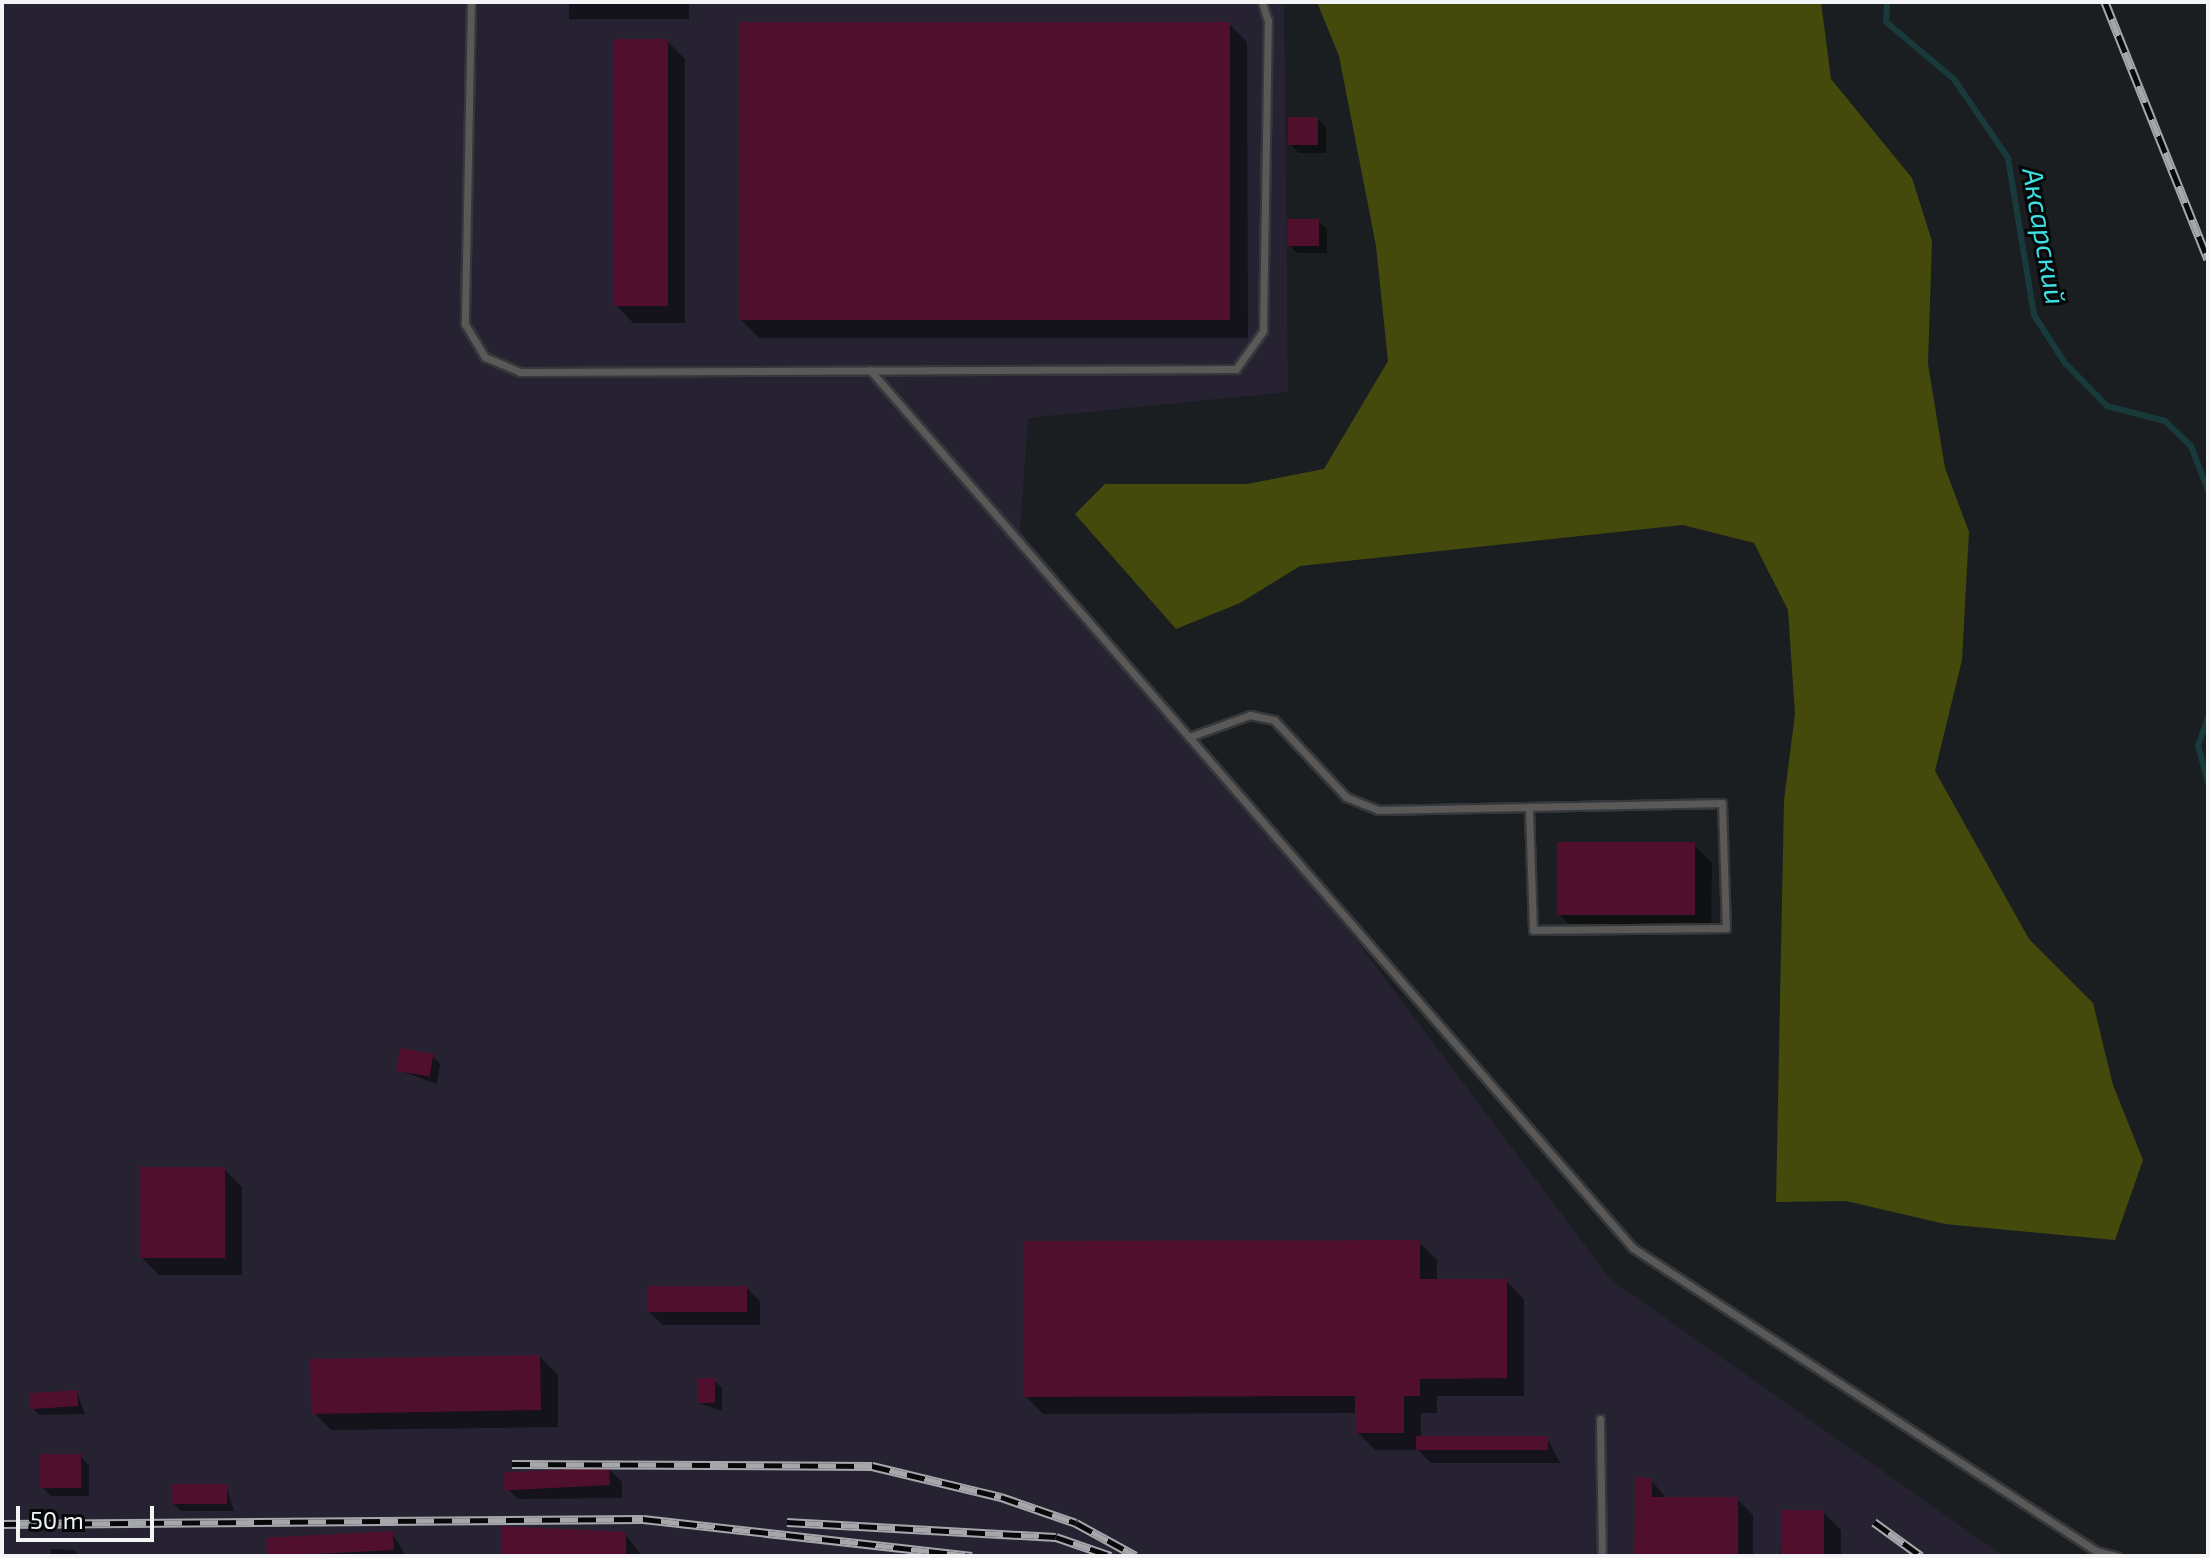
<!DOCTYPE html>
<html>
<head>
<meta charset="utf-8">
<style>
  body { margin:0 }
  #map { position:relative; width:2210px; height:1558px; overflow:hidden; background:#1b1e21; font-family:"Exo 2",sans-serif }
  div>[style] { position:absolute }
  .industrial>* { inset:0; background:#262232 }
  .green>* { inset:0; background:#434a0b }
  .shadow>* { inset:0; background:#0007; transform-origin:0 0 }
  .stream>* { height:6px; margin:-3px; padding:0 3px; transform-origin:3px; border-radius:3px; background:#183a3b }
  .building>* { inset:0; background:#50102d; transform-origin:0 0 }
  .roads { filter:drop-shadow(2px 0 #35383b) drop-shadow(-2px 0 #35383b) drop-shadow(0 2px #35383b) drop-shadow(0 -2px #35383b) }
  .lane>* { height:7px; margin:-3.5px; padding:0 3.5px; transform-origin:3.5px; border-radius:3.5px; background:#5b5858 }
  .rail>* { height:9px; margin-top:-4.5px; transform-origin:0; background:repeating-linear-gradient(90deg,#070809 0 18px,#a5a7aa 0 36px); box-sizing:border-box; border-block:2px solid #a5a7aa }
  span { translate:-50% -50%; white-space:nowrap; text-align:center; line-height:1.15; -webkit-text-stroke:6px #070809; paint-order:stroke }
  .water-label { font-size:28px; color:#3de0e4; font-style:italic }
  .frame { position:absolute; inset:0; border:4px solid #f2f4f6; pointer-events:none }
  .scale { position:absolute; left:16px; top:1506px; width:138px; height:36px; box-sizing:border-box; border:4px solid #f2f4f6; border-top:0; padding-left:10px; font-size:24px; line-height:28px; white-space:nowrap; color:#f2f4f6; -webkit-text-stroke:6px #070809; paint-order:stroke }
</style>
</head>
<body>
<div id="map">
  <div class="industrial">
    <i style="clip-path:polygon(2px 2px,1284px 2px,1288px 392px,1028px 418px,1020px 531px,1306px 873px,1610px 1279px,2003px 1556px,2px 1556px)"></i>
  </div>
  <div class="green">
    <i style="clip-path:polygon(1317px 2px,1821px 2px,1831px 79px,1912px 178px,1932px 241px,1928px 364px,1945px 468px,1969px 532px,1962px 660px,1935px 771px,2029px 939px,2093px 1003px,2113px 1085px,2143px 1160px,2115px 1240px,1945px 1224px,1846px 1201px,1776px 1202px,1784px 800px,1795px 714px,1788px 610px,1754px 543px,1683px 525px,1300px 566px,1240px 603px,1176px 629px,1075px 514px,1105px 484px,1247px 484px,1324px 469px,1388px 361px,1376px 246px,1339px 56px)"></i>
  </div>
  <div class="shadow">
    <i style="left:569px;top:2px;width:120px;height:17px"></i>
    <i style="clip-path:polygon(1229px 24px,1247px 42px,1248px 338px,759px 338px,741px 320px)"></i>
    <i style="clip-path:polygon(667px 41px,685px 59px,685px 323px,633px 323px,616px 305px)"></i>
    <i style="clip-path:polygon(1318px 119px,1326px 128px,1326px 153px,1299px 153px,1290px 144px)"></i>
    <i style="clip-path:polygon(1318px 221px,1327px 229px,1327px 253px,1297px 253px,1289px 245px)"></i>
    <i style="clip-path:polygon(1694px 845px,1712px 863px,1711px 933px,1577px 932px,1559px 914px)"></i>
    <i style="clip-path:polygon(432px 1055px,440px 1064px,437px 1084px,398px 1070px)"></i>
    <i style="clip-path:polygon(224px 1169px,242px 1187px,242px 1275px,159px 1275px,141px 1257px)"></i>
    <i style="clip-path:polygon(1419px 1242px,1437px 1260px,1437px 1281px,1506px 1281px,1524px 1299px,1524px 1396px,1437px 1396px,1437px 1413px,1421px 1413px,1421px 1438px,1547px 1438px,1560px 1463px,1431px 1463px,1418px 1450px,1375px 1450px,1357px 1432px,1357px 1413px,1043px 1414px,1025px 1396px)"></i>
    <i style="clip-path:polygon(747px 1288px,760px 1301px,760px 1325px,663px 1325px,649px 1312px)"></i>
    <i style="clip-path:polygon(540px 1357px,558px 1375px,558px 1427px,331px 1430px,313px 1412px)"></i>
    <i style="clip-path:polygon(714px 1380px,722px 1388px,722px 1411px,699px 1403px)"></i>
    <i style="clip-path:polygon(77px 1392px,85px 1414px,39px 1415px,31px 1406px)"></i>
    <i style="clip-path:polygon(80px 1456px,89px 1465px,89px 1496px,51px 1496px,42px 1487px)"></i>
    <i style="clip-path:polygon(609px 1469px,622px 1482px,622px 1498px,518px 1499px,505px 1486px)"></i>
    <i style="clip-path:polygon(1651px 1480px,1667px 1499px,1737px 1499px,1753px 1515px,1753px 1556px,1636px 1556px)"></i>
    <i style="clip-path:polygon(226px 1486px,234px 1511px,181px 1511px,173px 1503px)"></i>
    <i style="clip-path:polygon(1783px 1512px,1823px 1512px,1841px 1530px,1841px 1556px,1780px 1556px)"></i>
    <i style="clip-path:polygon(503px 1528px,625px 1534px,642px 1556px,503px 1556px)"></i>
    <i style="clip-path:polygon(392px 1533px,406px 1556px,269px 1554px)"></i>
    <i style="clip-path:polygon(51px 1549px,74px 1550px,80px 1556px,51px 1556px)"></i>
  </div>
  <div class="stream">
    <i style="left:1887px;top:2px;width:20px;rotate:93deg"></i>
    <i style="left:1886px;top:22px;width:89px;rotate:40deg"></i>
    <i style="left:1954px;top:79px;width:96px;rotate:55.6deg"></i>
    <i style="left:2008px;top:158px;width:159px;rotate:80.6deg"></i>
    <i style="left:2034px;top:315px;width:57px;rotate:57.1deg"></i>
    <i style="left:2065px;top:363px;width:60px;rotate:45.7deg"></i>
    <i style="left:2107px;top:406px;width:60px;rotate:14.5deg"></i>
    <i style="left:2165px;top:421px;width:36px;rotate:44deg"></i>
    <i style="left:2191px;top:446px;width:47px;rotate:68.9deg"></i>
    <i style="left:2208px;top:718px;width:29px;rotate:110deg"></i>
    <i style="left:2198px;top:745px;width:38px;rotate:75deg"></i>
  </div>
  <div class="building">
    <i style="left:1230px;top:22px;width:298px;height:491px;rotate:90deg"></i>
    <i style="left:614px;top:39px;width:54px;height:267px"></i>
    <i style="left:1288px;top:117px;width:30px;height:28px"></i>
    <i style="left:1287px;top:219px;width:32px;height:27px"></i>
    <i style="left:1557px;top:842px;width:138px;height:73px"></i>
    <i style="left:400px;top:1048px;width:34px;height:23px;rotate:10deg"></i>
    <i style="left:139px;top:1167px;width:86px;height:91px"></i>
    <i style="clip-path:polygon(1420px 1240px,1420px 1279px,1507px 1279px,1507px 1378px,1420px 1379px,1420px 1396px,1404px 1396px,1404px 1433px,1355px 1433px,1355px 1396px,1023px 1397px,1023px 1241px)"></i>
    <i style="left:647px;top:1286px;width:100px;height:26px"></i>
    <i style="left:540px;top:1355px;width:55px;height:230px;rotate:89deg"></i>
    <i style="left:697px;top:1378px;width:18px;height:25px"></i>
    <i style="left:77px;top:1390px;width:16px;height:48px;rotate:86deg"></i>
    <i style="left:1416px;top:1436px;width:132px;height:14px"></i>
    <i style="left:40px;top:1454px;width:41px;height:34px"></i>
    <i style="left:609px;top:1467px;width:18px;height:106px;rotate:87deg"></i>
    <i style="clip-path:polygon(1636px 1477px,1652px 1478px,1652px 1497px,1738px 1497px,1738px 1556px,1634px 1556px)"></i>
    <i style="left:171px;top:1484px;width:56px;height:20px"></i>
    <i style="left:1781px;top:1510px;width:43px;height:46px"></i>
    <i style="clip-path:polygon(501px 1526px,626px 1532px,626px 1556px,501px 1556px)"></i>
    <i style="left:393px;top:1531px;width:19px;height:127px;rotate:87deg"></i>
  </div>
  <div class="roads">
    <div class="lane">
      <i style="left:471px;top:2px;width:322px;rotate:91.1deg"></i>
      <i style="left:465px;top:324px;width:39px;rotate:59deg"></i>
      <i style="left:485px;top:357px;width:38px;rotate:23deg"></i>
      <i style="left:520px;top:372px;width:716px;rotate:-0.24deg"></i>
      <i style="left:1236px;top:369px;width:47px;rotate:-54.6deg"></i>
      <i style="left:1263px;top:331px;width:310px;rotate:-89.1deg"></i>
      <i style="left:1268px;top:21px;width:20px;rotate:-108deg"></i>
      <i style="left:870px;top:370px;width:1163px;rotate:49.01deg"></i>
      <i style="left:1633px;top:1248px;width:553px;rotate:33.2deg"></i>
      <i style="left:2096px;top:1551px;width:21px;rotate:14deg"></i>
      <i style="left:1189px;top:737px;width:65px;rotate:-19.8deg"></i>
      <i style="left:1250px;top:715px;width:25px;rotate:12deg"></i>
      <i style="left:1274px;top:720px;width:105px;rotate:46.9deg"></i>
      <i style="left:1346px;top:797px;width:35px;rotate:22deg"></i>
      <i style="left:1378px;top:810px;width:151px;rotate:-1.1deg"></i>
      <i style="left:1529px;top:807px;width:193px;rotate:-1.2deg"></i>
      <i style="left:1722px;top:803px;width:125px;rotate:88.2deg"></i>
      <i style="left:1726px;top:928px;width:193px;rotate:179.4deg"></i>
      <i style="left:1533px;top:930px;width:123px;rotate:-91.9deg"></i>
      <i style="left:1600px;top:1419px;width:137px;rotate:89.2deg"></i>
    </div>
  </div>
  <div class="rail">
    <i style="left:2105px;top:2px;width:277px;rotate:68.2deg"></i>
    <i style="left:512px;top:1464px;width:360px;rotate:0.3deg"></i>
    <i style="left:872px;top:1466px;width:133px;rotate:13.5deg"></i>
    <i style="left:1001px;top:1497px;width:79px;rotate:19.1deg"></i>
    <i style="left:1076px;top:1523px;width:68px;rotate:28.8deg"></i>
    <i style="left:787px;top:1522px;width:269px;rotate:3.2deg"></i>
    <i style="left:1056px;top:1537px;width:58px;rotate:19.1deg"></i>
    <i style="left:1874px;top:1522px;width:58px;rotate:35.9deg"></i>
    <i style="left:2px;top:1524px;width:641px;rotate:-0.45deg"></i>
    <i style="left:643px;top:1519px;width:331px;rotate:6.4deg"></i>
  </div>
  <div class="water-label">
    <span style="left:2045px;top:236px;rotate:80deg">Аксарский</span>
  </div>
  <div class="frame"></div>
  <div class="scale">50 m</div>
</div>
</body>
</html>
